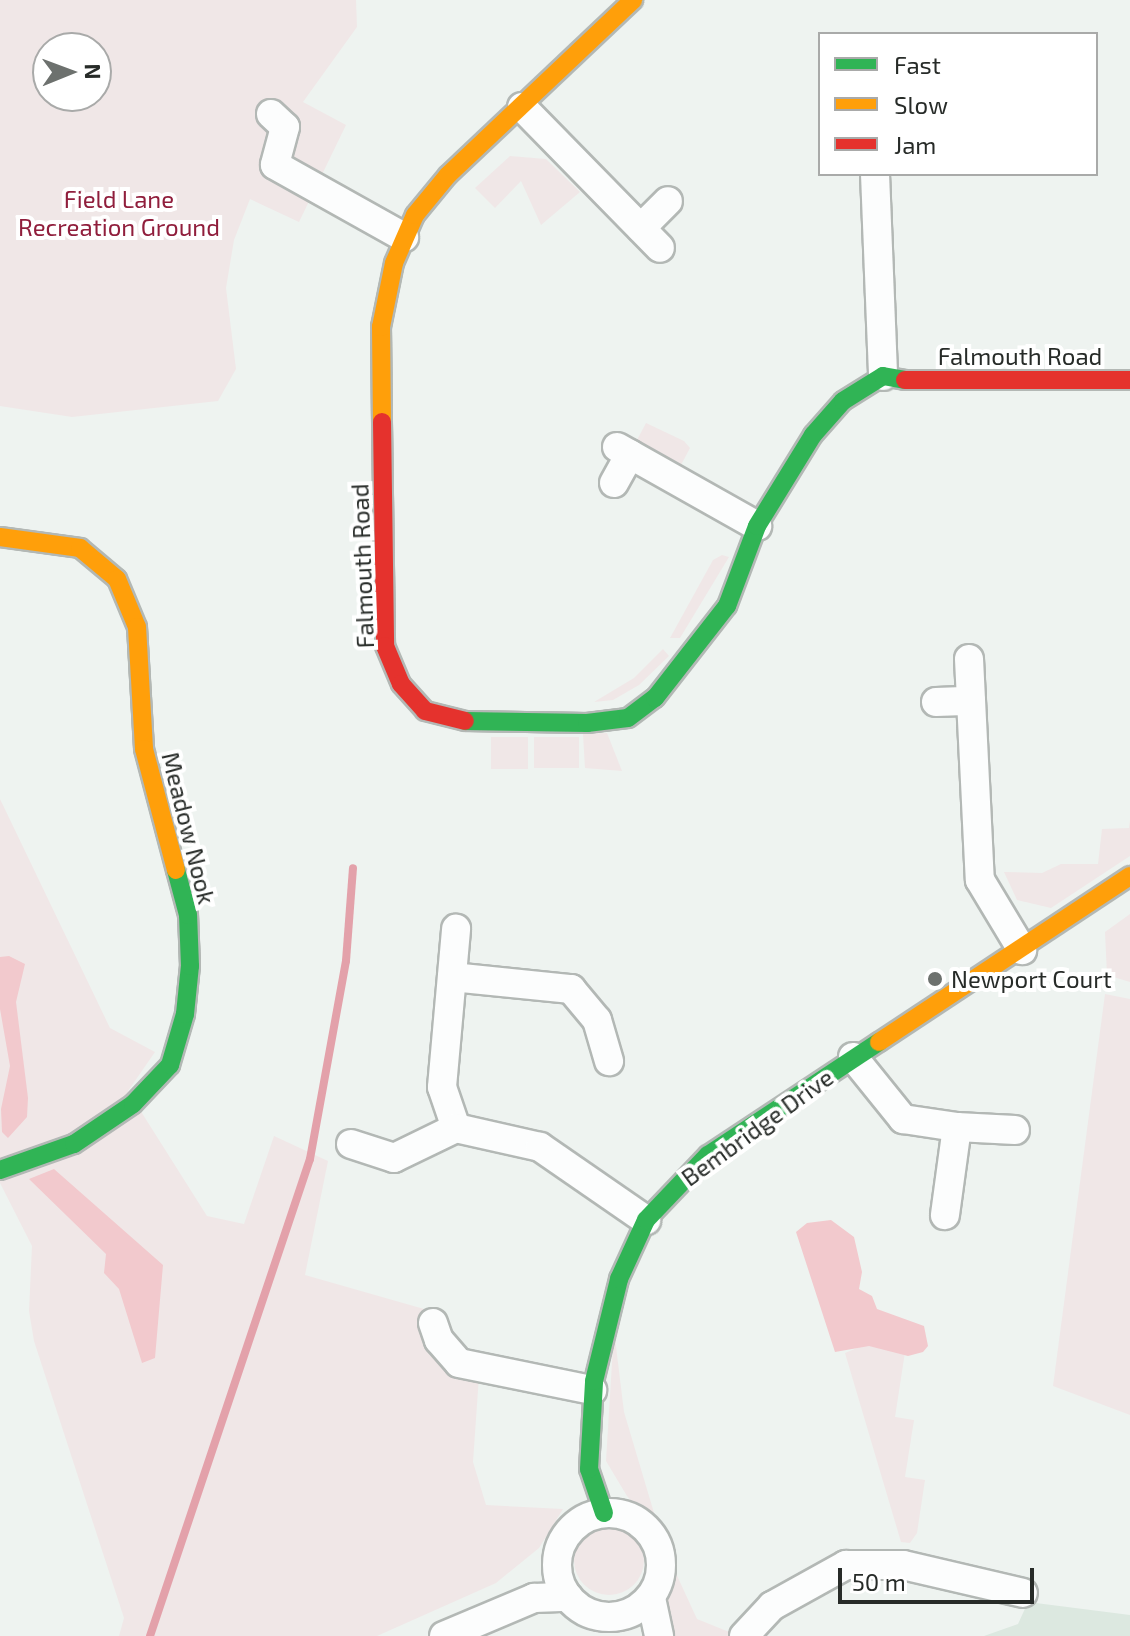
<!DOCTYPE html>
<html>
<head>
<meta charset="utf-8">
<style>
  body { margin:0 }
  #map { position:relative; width:1130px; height:1636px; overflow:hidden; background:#eef3f0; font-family:"Exo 2",sans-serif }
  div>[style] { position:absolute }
  .built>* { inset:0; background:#dce8e0 }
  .green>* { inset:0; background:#f0e7e7; transform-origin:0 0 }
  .round { border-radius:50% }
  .forest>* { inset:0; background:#f2c9cd }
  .stream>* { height:8px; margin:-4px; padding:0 4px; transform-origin:4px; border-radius:4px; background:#e3a1aa }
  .roads { filter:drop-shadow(2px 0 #b3b8b5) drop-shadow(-2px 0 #b3b8b5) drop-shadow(0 2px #b3b8b5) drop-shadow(0 -2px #b3b8b5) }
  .street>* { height:28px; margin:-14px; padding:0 14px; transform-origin:14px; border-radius:14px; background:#fcfdfd }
  .street>.ring { margin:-14px; padding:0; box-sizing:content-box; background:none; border:28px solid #fcfdfd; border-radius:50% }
  .fast>* { height:18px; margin:-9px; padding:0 9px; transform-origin:9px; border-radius:9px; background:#30b455 }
  .slow>* { height:18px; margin:-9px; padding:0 9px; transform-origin:9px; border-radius:9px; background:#ff9f0a }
  .jam>* { height:18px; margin:-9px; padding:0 9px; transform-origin:9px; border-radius:9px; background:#e5322d }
  .dots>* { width:22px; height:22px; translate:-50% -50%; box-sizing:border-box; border:4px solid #fff; border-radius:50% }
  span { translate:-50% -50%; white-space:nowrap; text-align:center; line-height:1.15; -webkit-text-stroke:8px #fff; paint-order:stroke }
  .park-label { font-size:24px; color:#901e3c }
  .street-label { font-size:24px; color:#272b28 }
  .poi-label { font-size:24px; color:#272b28 }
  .left { translate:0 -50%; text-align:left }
  .legend { position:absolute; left:818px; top:32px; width:280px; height:144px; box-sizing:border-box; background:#fff; border:2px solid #a9aaa9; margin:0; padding:10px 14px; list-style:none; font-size:24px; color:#272b28 }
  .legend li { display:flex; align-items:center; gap:16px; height:40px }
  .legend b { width:40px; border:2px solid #a9aaa9 }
  .north { position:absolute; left:32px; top:32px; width:80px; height:80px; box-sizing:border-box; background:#fff; border:2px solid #a9aaa9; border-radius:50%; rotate:89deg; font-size:22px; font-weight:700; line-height:32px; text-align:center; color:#272b28 }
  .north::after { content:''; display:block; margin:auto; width:28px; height:36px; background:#6d716e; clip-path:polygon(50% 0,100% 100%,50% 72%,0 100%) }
  .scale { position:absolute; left:838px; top:1568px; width:196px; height:36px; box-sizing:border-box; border:4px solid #272b28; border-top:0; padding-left:10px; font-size:24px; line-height:28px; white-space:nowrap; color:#272b28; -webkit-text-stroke:6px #fff; paint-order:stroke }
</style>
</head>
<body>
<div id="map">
  <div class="built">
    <i style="clip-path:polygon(1028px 1602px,1130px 1615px,1130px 1636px,984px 1636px,1018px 1624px)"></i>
  </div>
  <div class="green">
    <i style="clip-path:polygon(evenodd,0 0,356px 0,357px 27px,303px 102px,346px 125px,299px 222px,250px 199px,234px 240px,226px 288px,236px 369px,218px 401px,72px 417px,0 406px,0 0,48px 48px,96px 48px,96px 96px,48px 96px,48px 48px)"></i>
    <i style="clip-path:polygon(510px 156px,546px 159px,580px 192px,541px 225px,521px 181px,495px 208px,475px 188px)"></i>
    <i style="clip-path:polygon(646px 423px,684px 441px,690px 448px,681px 465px,637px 440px)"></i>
    <i style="clip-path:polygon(722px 555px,729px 557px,680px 638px,670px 638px,713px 560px)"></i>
    <i style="clip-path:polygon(663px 649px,669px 656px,639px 685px,613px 700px,594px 702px,634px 678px)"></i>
    <i style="clip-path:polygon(607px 733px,622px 771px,585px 768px,583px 734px)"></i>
    <i style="left:491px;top:737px;width:37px;height:32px"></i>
    <i style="left:534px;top:737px;width:45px;height:31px"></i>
    <i style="clip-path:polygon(0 799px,110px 1028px,155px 1052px,128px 1091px,207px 1216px,244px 1224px,274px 1136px,328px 1161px,305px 1275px,424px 1309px,428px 1327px,479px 1376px,473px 1462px,486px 1505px,563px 1509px,539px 1548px,496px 1583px,377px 1636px,119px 1636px,124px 1618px,34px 1341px,29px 1311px,32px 1246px,0 1183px)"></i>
    <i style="clip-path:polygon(1130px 820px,1130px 856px,1051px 908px,1017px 900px,1004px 872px,1042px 873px,1061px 864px,1098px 864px,1102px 829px,1129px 828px)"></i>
    <i style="clip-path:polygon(1130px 914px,1130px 982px,1107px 975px,1105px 932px)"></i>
    <i style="clip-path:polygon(1105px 994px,1130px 999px,1130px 1415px,1053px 1386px)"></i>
    <i style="clip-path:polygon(614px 1330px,624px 1412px,660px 1533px,627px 1496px,606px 1461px)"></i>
    <i style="clip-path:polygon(869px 1343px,905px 1352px,895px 1417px,914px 1420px,905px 1477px,925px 1480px,917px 1533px,910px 1543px,901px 1542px,845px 1353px)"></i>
    <i class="round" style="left:574px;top:1525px;width:70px;height:70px"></i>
    <i style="clip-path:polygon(668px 1556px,697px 1619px,739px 1636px,672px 1636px,662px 1597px)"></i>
  </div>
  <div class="forest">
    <i style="clip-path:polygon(9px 956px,25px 964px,16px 1002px,28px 1098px,27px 1117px,8px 1138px,2px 1132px,1px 1109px,10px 1066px,0 1009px,0 957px)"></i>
    <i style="clip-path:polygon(54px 1169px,163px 1265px,155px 1358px,142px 1363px,119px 1289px,104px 1273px,106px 1254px,29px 1179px)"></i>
    <i style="clip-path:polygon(831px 1220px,854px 1237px,862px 1272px,859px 1289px,872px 1296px,877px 1309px,924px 1326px,928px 1346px,923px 1352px,908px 1356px,869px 1346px,835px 1352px,796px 1232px,807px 1223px)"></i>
  </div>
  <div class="stream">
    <i style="left:150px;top:1636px;width:503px;rotate:-71.46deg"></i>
    <i style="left:310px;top:1159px;width:201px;rotate:-79.7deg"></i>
    <i style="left:346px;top:961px;width:93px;rotate:-85.7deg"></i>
  </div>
  <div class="roads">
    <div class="street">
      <i style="left:522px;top:107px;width:197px;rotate:45.6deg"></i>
      <i style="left:271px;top:114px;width:19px;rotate:43deg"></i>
      <i style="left:285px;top:127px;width:39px;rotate:105deg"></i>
      <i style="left:275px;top:165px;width:148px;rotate:29.2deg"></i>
      <i style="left:875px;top:174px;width:202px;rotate:87.7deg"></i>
      <i style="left:641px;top:228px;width:38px;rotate:-45deg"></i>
      <i style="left:617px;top:447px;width:161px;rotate:29.4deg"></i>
      <i style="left:614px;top:483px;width:33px;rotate:-61deg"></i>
      <i style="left:969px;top:659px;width:221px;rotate:87.2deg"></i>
      <i style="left:980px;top:880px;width:82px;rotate:59deg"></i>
      <i style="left:936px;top:702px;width:35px;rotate:-2deg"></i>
      <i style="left:452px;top:977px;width:120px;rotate:5.8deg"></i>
      <i style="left:571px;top:989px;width:40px;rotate:50deg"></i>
      <i style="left:597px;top:1020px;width:43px;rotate:73.7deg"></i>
      <i style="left:853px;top:1057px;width:80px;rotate:51.1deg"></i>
      <i style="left:903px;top:1119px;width:55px;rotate:8.4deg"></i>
      <i style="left:957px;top:1127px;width:89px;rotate:97.8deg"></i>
      <i style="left:957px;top:1127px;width:58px;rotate:3deg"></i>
      <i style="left:456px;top:1128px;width:43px;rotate:-108.9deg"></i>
      <i style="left:442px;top:1087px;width:159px;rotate:-84.9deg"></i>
      <i style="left:351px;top:1144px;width:45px;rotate:18deg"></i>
      <i style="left:394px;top:1158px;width:69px;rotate:-25.8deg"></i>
      <i style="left:456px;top:1128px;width:86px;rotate:12.7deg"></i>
      <i style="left:540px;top:1147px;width:129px;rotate:34.6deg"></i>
      <i style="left:433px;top:1323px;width:18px;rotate:71deg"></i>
      <i style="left:439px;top:1340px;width:30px;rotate:49deg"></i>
      <i style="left:459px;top:1363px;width:136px;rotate:11.5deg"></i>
      <i class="ring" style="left:557px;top:1513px;width:76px;height:76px"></i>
      <i style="left:651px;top:1598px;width:39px;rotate:78deg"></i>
      <i style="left:444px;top:1636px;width:98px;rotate:-22.9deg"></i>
      <i style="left:534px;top:1598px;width:34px;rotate:-2deg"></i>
      <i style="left:744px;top:1636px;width:41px;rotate:-47deg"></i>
      <i style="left:772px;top:1606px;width:85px;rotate:-29deg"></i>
      <i style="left:846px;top:1565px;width:57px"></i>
      <i style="left:903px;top:1565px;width:123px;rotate:13.1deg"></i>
    </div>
    <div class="fast">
      <i style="left:465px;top:721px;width:122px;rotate:0.9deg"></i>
      <i style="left:587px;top:723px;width:41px;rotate:-7deg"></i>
      <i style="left:628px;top:718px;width:34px;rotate:-37deg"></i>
      <i style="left:655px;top:698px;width:117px;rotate:-52deg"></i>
      <i style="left:727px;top:606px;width:85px;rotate:-69.4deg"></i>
      <i style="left:757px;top:526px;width:107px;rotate:-58.4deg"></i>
      <i style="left:813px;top:435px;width:45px;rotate:-48.6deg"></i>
      <i style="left:843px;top:401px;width:47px;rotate:-32deg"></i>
      <i style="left:883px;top:376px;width:22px;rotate:10deg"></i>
      <i style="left:0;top:1170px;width:78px;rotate:-19.4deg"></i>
      <i style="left:74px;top:1144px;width:71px;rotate:-34.1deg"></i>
      <i style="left:133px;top:1104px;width:54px;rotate:-46.5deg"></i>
      <i style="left:170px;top:1065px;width:53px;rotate:-73.6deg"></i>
      <i style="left:185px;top:1014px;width:48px;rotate:-84.1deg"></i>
      <i style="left:190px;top:966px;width:51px;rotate:-92.2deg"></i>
      <i style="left:188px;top:915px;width:47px;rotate:-104.9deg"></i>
      <i style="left:604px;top:1513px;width:46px;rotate:-108.8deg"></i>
      <i style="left:589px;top:1469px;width:88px;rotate:-86.7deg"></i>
      <i style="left:594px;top:1381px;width:105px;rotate:-76.2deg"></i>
      <i style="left:619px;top:1279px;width:65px;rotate:-65.4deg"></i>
      <i style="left:646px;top:1220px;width:90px;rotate:-46.4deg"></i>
      <i style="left:708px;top:1155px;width:205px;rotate:-33.5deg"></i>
    </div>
    <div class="slow">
      <i style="left:382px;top:422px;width:95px;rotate:-90.6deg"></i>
      <i style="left:381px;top:327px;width:65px;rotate:-78.5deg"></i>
      <i style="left:394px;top:263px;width:52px;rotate:-66.4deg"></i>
      <i style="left:415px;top:215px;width:52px;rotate:-50.5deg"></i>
      <i style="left:448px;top:175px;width:255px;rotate:-43.4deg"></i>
      <i style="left:0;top:537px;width:81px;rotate:7.8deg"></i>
      <i style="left:80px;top:548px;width:48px;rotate:40deg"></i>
      <i style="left:117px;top:579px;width:52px;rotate:67.4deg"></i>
      <i style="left:137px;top:627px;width:122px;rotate:86.7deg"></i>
      <i style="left:144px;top:749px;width:125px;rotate:75.2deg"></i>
      <i style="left:879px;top:1042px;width:301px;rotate:-33.5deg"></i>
    </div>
    <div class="jam">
      <i style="left:905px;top:380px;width:225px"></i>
      <i style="left:382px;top:422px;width:224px;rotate:89.2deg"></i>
      <i style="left:385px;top:646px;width:41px;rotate:67.2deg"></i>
      <i style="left:401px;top:684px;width:36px;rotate:48deg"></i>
      <i style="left:425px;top:711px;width:41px;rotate:14deg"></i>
    </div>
  </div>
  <div class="dots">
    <i style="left:935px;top:979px;background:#6d716e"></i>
  </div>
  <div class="park-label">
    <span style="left:119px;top:213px">Field Lane<br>Recreation Ground</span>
  </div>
  <div class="street-label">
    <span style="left:1020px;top:356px">Falmouth Road</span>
    <span style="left:362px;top:566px;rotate:-92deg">Falmouth Road</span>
    <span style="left:189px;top:828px;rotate:76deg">Meadow Nook</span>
    <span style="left:757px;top:1127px;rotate:-36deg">Bembridge Drive</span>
  </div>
  <div class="poi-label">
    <span class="left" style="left:951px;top:979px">Newport Court</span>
  </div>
  <ul class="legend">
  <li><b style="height:10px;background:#30b455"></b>Fast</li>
  <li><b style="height:10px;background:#ff9f0a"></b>Slow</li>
  <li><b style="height:10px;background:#e5322d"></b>Jam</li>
  </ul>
  <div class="north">N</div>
  <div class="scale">50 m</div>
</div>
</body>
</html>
